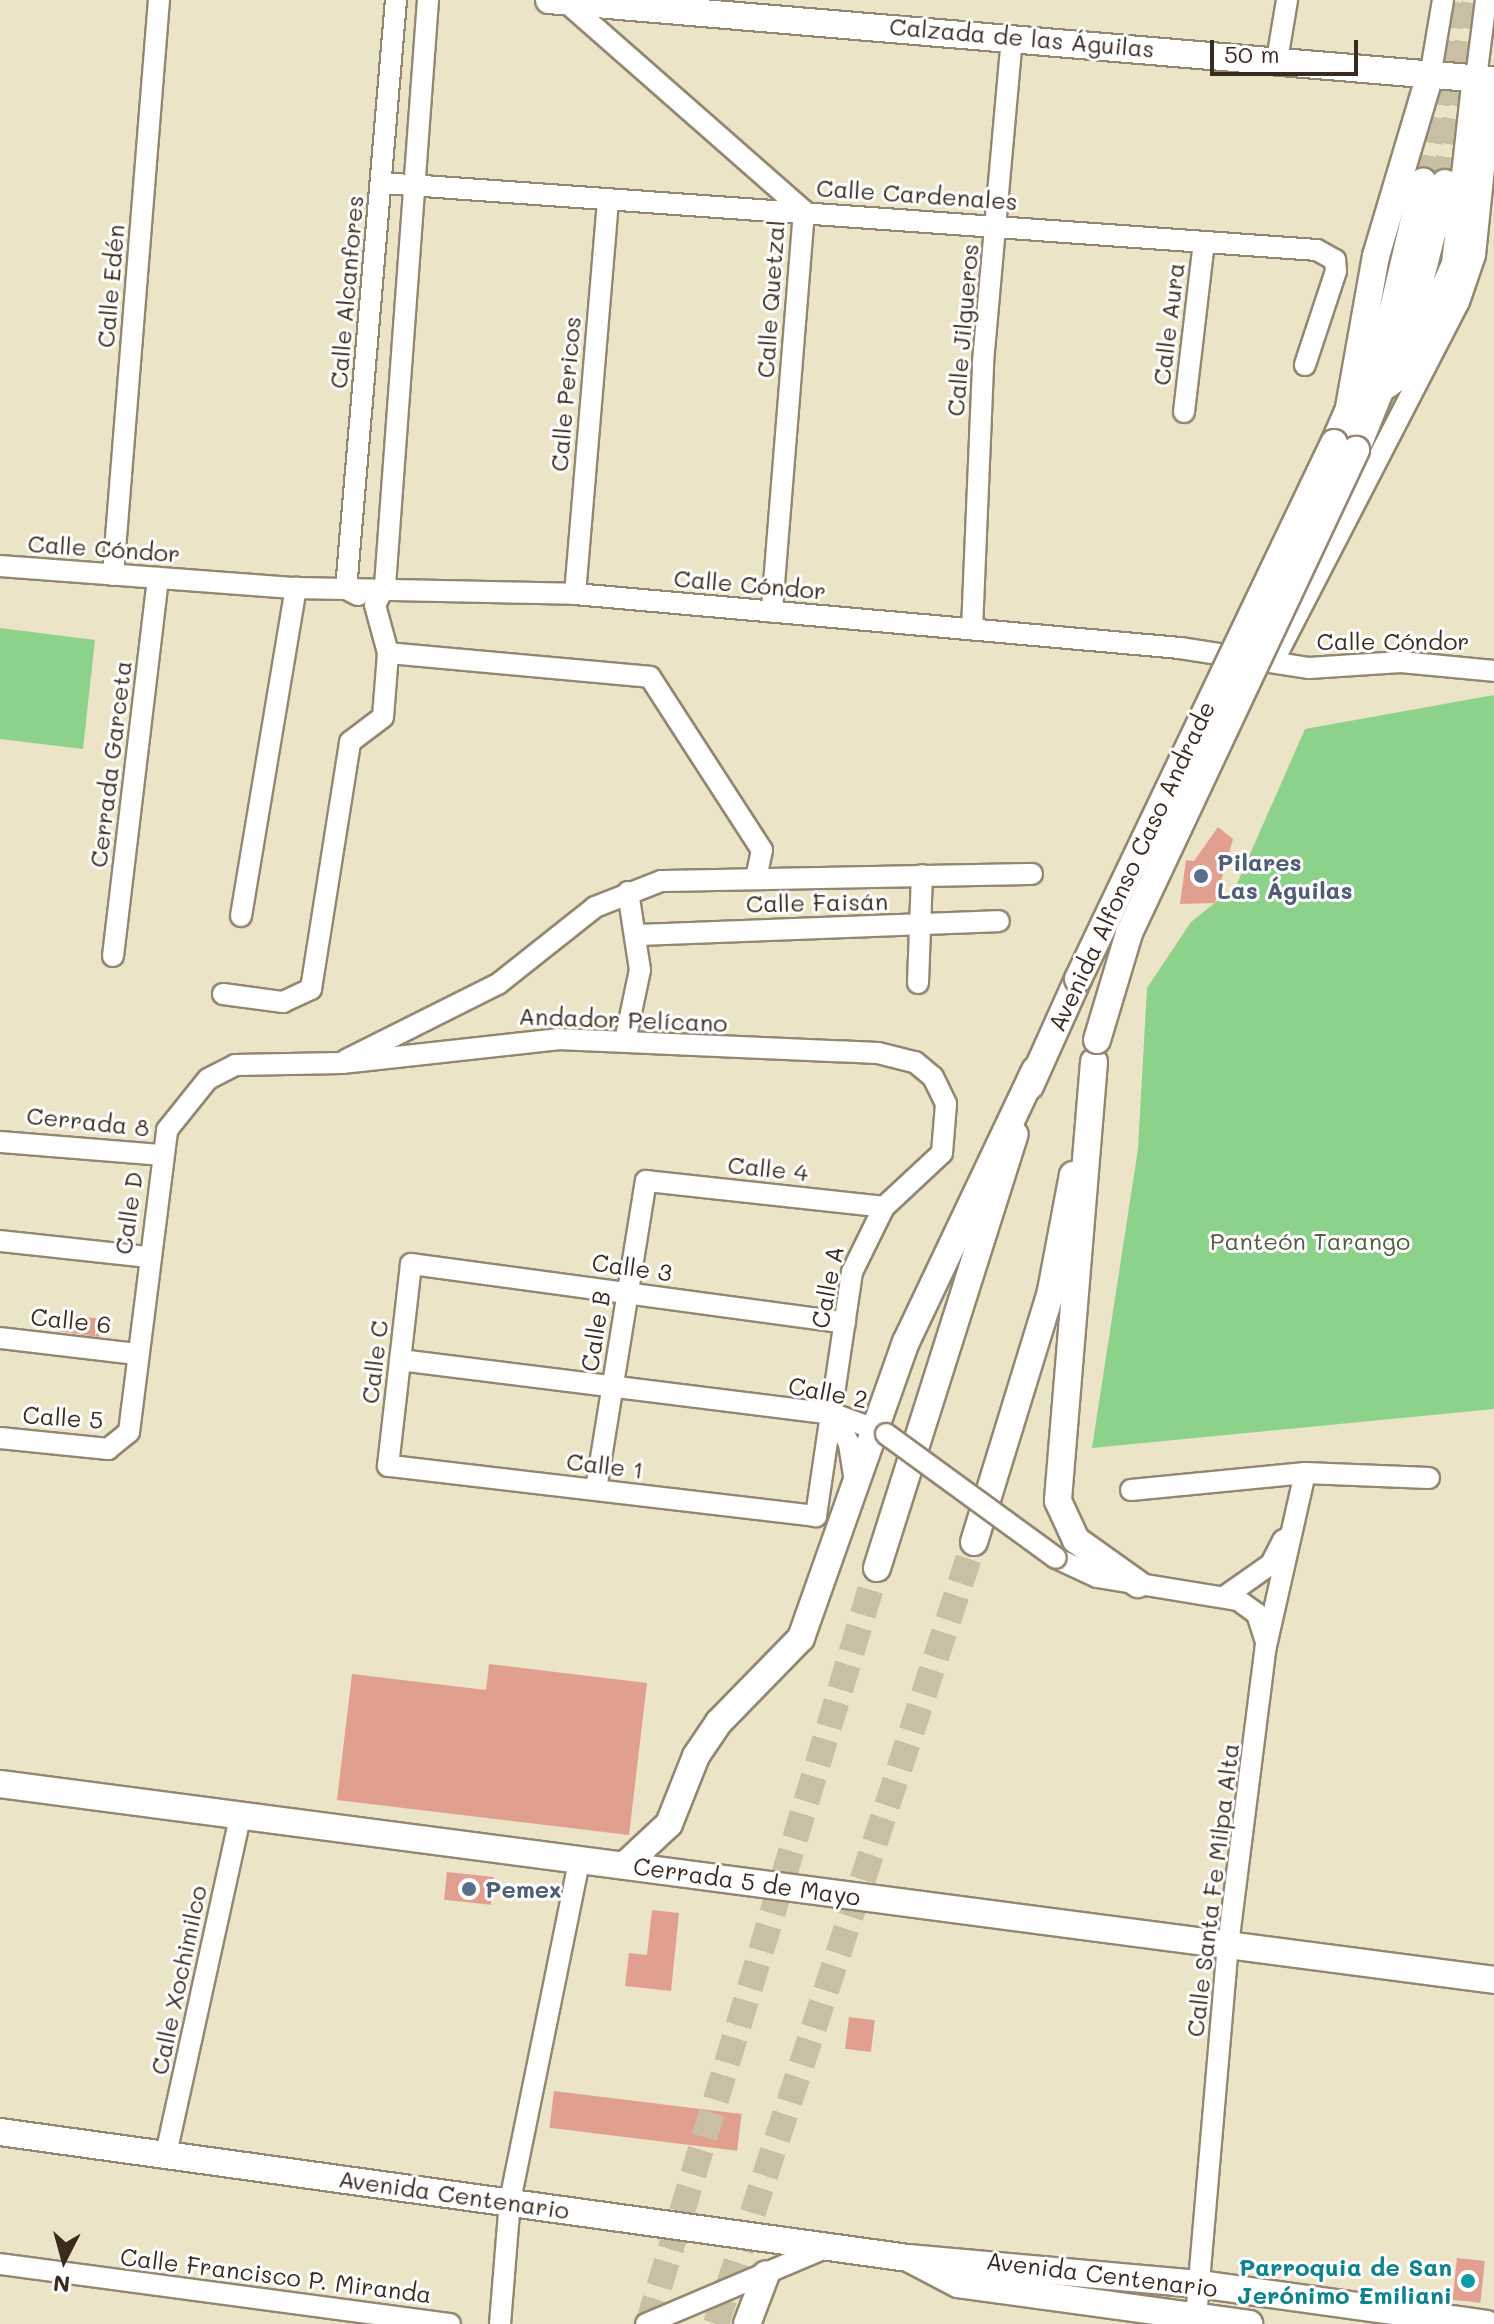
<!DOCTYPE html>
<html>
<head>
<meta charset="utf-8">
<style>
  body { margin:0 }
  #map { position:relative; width:1494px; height:2324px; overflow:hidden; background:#ece4c6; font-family:Mali,sans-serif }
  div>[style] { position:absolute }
  .green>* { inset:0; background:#8cd28b }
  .building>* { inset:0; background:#e1a08f; transform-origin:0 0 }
  .major-tunnel>* { height:26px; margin-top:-13px; transform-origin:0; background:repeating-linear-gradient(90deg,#c9bfa4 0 26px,transparent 0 39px) }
  .roads { filter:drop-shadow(2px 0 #948772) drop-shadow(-2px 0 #948772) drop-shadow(0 2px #948772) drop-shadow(0 -2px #948772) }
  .minor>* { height:20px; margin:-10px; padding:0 10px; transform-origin:10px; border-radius:10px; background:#fff }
  .major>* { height:26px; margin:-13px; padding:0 13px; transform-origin:13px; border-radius:13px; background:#fff }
  .bridges { filter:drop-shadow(2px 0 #948772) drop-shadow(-2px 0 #948772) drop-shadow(0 2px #948772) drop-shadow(0 -2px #948772) }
  .minor-bridge>* { height:20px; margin:-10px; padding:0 10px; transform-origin:10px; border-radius:10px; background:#fff }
  .major-bridge>* { height:26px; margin:-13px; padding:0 13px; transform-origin:13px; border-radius:13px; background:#fff }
  .dots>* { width:22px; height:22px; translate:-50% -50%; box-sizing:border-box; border:4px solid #fff; border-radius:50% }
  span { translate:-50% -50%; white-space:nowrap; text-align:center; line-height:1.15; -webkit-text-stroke:6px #fff; paint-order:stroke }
  .street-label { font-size:24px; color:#3b2a1e }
  .service-label { font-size:24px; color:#4e5e75; font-weight:700 }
  .left { translate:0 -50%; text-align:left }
  .park-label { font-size:24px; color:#535c3f }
  .culture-label { font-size:24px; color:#0d838f; font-weight:700 }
  .right { translate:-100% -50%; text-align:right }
  .north { position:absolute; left:24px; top:2220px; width:80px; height:80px; -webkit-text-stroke:6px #fff; paint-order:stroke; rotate:186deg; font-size:22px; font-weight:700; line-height:32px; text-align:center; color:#3b2a1e }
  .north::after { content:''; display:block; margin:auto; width:28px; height:36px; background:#3b2a1e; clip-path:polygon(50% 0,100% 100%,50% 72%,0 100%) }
  .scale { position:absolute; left:1210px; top:40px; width:148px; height:36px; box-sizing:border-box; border:4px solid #3b2a1e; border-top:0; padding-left:10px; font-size:24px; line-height:28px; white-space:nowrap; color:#3b2a1e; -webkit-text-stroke:6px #fff; paint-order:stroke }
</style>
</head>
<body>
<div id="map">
  <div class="green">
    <i style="clip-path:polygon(0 628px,95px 640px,83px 749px,0 739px)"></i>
    <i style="clip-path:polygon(1494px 695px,1494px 1409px,1092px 1448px,1138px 1149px,1147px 988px,1191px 922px,1236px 886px,1305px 729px)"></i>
  </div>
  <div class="building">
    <i style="clip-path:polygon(1218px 827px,1233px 839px,1215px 903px,1180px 904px,1186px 860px,1194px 861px)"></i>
    <i style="left:58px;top:1313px;width:44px;height:18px;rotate:8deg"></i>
    <i style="clip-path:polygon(489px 1664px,647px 1683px,629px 1835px,337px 1800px,352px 1674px,486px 1690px)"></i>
    <i style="left:447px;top:1872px;width:47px;height:28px;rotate:6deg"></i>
    <i style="clip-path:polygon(652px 1910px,679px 1913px,671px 1991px,625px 1986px,629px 1953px,647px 1955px)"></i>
    <i style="left:849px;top:2017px;width:26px;height:32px;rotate:7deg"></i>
    <i style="left:554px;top:2091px;width:189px;height:37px;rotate:7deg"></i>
    <i style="left:1457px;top:2258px;width:28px;height:42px;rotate:6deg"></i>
  </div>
  <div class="major-tunnel">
    <i style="left:1423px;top:181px;width:184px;rotate:-80.3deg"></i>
    <i style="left:1445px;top:183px;width:185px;rotate:-80.7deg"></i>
    <i style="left:648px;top:2324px;width:790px;rotate:-73.15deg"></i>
    <i style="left:716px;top:2324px;width:823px;rotate:-71.74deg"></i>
  </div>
  <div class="roads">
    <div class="minor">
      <i style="left:428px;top:0;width:588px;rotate:94.2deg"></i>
      <i style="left:385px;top:586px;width:21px;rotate:118deg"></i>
      <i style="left:375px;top:605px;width:50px;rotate:74.8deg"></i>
      <i style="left:388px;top:653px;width:263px;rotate:5.2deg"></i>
      <i style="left:650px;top:677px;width:206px;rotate:57.1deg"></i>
      <i style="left:762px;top:850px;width:29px;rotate:102deg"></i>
      <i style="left:565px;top:1px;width:318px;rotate:41.3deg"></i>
      <i style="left:804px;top:211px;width:402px;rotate:94.6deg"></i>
      <i style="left:1277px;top:60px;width:61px;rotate:-80.5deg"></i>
      <i style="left:1431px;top:71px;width:72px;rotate:-80.4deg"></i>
      <i style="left:1476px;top:78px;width:79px;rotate:-82.7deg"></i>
      <i style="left:382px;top:183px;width:937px;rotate:4.1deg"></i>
      <i style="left:1317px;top:250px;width:21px;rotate:29deg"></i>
      <i style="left:1335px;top:260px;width:11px;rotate:85deg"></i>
      <i style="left:1336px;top:271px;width:99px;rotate:108.3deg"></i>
      <i style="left:1184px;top:412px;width:170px;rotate:-83.3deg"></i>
      <i style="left:0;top:566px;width:297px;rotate:4.3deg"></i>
      <i style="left:296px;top:588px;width:279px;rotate:1.2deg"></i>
      <i style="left:575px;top:594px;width:607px;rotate:5.1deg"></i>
      <i style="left:1180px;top:648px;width:131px;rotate:8.8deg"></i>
      <i style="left:1309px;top:668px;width:92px;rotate:-3.7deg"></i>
      <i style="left:1401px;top:662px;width:93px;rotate:5.5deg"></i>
      <i style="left:113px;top:575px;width:577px;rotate:-85.43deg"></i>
      <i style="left:575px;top:594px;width:396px;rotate:-85.2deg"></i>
      <i style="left:358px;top:595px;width:13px;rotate:-153deg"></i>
      <i style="left:346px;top:589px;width:591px;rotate:-85.15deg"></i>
      <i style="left:972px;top:629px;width:267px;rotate:-87.6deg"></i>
      <i style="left:983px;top:362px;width:327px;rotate:-84.9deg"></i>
      <i style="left:1273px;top:662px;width:405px;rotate:-62.7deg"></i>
      <i style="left:1459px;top:302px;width:50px;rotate:-71.2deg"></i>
      <i style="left:1475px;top:255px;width:176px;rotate:-84.1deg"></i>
      <i style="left:241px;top:916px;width:333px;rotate:-80.5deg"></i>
      <i style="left:636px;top:935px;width:363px;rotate:-2.2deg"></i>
      <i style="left:113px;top:956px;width:381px;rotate:-83.2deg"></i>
      <i style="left:918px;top:983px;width:108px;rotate:-87.9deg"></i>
      <i style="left:223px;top:994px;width:61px;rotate:7.6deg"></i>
      <i style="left:283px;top:1002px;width:31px;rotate:-25deg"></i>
      <i style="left:311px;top:989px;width:250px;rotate:-81deg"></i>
      <i style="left:350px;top:742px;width:41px;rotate:-37.1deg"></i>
      <i style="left:383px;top:717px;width:64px;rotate:-85.5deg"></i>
      <i style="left:625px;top:1041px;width:73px;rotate:-78.1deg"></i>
      <i style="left:640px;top:970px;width:79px;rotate:-98.7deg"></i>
      <i style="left:346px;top:1060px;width:170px;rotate:-26.6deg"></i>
      <i style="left:498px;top:984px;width:124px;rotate:-38.4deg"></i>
      <i style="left:595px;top:907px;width:71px;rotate:-21.5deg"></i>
      <i style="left:661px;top:881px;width:371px;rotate:-1.1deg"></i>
      <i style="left:0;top:1142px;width:163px;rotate:4.6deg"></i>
      <i style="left:0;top:1241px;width:149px;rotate:6.2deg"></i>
      <i style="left:0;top:1338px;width:138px;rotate:6.7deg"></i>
      <i style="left:400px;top:1360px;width:437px;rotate:7.1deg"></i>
      <i style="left:834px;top:1414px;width:54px;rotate:20.4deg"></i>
      <i style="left:834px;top:1414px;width:34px;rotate:63deg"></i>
      <i style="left:849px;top:1444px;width:38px;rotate:81deg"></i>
      <i style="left:0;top:1438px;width:109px;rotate:5.8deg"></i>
      <i style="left:108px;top:1449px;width:27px;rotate:-39deg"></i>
      <i style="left:129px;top:1432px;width:304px;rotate:-82.8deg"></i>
      <i style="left:167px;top:1130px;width:65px;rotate:-51.2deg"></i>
      <i style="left:208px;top:1079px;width:30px;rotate:-27deg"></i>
      <i style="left:235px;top:1065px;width:107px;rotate:-1.1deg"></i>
      <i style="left:342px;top:1063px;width:217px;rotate:-6.3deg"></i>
      <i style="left:558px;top:1039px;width:320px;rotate:2.5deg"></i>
      <i style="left:878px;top:1053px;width:38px;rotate:14deg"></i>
      <i style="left:915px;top:1062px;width:23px;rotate:40deg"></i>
      <i style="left:933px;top:1077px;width:30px;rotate:64deg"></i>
      <i style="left:946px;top:1104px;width:49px;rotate:94.7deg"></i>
      <i style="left:942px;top:1153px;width:79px;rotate:137deg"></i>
      <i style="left:884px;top:1207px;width:72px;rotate:116.2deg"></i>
      <i style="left:852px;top:1272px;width:247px;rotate:98.4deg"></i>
      <i style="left:816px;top:1516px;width:431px;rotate:-173.3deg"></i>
      <i style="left:388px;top:1466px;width:203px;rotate:-83.5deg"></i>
      <i style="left:411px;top:1264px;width:438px;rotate:7.7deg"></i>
      <i style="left:596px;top:1489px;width:312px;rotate:-80.8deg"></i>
      <i style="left:646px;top:1181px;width:239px;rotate:6.2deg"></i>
      <i style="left:1131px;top:1490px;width:175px;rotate:-5.6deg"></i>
      <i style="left:1305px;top:1473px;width:124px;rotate:2.3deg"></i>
      <i style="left:1056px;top:1558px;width:45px;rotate:24.9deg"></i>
      <i style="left:1097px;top:1577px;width:143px;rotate:9.3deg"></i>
      <i style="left:1238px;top:1600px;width:24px;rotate:36deg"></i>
      <i style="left:1257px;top:1614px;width:29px;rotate:72deg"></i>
      <i style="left:1227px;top:1595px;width:54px;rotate:-35.2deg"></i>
      <i style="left:1271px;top:1564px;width:27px;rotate:-63deg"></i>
      <i style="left:166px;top:2154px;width:345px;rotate:-77.6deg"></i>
      <i style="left:0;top:2264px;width:454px;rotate:7.6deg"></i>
      <i style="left:1196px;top:2317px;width:373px;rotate:-85.1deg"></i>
      <i style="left:1228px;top:1945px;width:301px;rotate:-82.8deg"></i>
      <i style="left:1266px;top:1646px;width:177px;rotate:-77.3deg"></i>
      <i style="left:500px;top:2324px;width:123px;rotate:-85.4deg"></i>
      <i style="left:510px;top:2201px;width:350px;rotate:-78.5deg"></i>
      <i style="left:646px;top:2324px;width:200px;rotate:-23deg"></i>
    </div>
    <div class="major">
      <i style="left:549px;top:0;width:948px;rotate:4.84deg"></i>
      <i style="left:1387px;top:385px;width:25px;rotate:-37deg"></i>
      <i style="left:1407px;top:370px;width:116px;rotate:-65.6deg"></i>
      <i style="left:1455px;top:264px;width:187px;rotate:-83.6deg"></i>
      <i style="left:1348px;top:413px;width:159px;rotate:-79.9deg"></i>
      <i style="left:1376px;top:256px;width:193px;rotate:-73.4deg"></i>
      <i style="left:1334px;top:443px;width:146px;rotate:-66.2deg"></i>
      <i style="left:1393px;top:309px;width:131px;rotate:-76.8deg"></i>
      <i style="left:1356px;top:450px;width:148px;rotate:-67.8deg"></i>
      <i style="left:1412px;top:313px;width:134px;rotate:-75.8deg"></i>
      <i style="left:1094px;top:1062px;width:440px;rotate:94.7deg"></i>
      <i style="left:1058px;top:1501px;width:43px;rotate:65.2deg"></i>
      <i style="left:1076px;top:1540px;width:76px;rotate:35.4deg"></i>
      <i style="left:1030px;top:1086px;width:117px;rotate:-65.8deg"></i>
      <i style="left:974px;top:1542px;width:263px;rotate:-72.9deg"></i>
      <i style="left:1051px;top:1291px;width:118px;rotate:-79.3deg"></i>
      <i style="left:877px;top:1568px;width:455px;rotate:-72.4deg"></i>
      <i style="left:0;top:1784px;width:1507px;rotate:7.47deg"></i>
      <i style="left:625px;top:1865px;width:60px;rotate:-43deg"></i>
      <i style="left:669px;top:1824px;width:73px;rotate:-68.3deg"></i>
      <i style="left:696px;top:1756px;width:41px;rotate:-55.9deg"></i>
      <i style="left:719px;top:1722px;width:117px;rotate:-45.7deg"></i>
      <i style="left:801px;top:1638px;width:314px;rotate:-70.5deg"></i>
      <i style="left:906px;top:1342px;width:301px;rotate:-64.6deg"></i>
      <i style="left:0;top:2132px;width:917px;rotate:7.9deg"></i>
      <i style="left:908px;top:2258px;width:292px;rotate:5.1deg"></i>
      <i style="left:1199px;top:2284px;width:290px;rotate:7.9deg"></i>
      <i style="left:908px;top:2258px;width:56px;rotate:27.5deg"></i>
      <i style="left:958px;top:2284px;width:294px;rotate:7.8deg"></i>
      <i style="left:747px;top:2324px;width:53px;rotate:-69.2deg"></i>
    </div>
  </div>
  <div class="bridges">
    <div class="minor-bridge">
      <i style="left:886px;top:1434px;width:210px;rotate:36.1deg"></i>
    </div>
    <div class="major-bridge">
      <i style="left:1078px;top:979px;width:594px;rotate:-64.47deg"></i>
      <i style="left:1097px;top:1040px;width:112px;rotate:-73.3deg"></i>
      <i style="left:1129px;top:933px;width:534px;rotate:-64.83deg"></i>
    </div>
  </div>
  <div class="dots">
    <i style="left:1201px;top:876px;background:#5c6f8a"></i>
    <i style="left:469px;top:1889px;background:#5c6f8a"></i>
    <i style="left:1468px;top:2281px;background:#0f9aa8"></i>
  </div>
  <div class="street-label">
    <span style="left:1022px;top:37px;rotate:5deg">Calzada de las Águilas</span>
    <span style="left:917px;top:194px;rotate:4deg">Calle Cardenales</span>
    <span style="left:110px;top:286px;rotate:-85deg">Calle Edén</span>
    <span style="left:346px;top:292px;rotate:-85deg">Calle Alcanfores</span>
    <span style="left:770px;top:299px;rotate:-86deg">Calle Quetzal</span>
    <span style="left:1168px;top:324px;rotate:-83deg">Calle Aura</span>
    <span style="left:962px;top:330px;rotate:-85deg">Calle Jilgueros</span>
    <span style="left:565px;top:394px;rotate:-85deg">Calle Pericos</span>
    <span style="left:104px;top:548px;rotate:4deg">Calle Cóndor</span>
    <span style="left:750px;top:584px;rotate:5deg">Calle Cóndor</span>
    <span style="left:1393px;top:641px">Calle Cóndor</span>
    <span style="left:110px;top:764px;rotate:-83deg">Cerrada Garceta</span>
    <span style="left:1131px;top:866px;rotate:-65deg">Avenida Alfonso Caso Andrade</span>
    <span style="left:817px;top:902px;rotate:-1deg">Calle Faisán</span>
    <span style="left:623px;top:1019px;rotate:2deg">Andador Pelícano</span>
    <span style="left:88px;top:1121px;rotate:6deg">Cerrada 8</span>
    <span style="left:768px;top:1168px;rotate:6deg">Calle 4</span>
    <span style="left:128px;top:1213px;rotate:-82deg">Calle D</span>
    <span style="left:632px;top:1267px;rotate:8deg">Calle 3</span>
    <span style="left:827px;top:1287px;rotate:-79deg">Calle A</span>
    <span style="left:71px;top:1320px;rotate:6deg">Calle 6</span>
    <span style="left:595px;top:1331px;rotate:-81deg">Calle B</span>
    <span style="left:374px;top:1362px;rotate:-83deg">Calle C</span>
    <span style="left:828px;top:1392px;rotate:11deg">Calle 2</span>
    <span style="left:63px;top:1417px;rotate:4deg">Calle 5</span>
    <span style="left:605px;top:1465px;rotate:7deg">Calle 1</span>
    <span style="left:747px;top:1881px;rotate:8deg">Cerrada 5 de Mayo</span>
    <span style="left:1212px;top:1890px;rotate:-83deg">Calle Santa Fe Milpa Alta</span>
    <span style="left:178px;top:1980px;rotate:-78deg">Calle Xochimilco</span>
    <span style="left:454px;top:2194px;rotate:8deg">Avenida Centenario</span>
    <span style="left:1102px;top:2274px;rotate:7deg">Avenida Centenario</span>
    <span style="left:276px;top:2275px;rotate:7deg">Calle Francisco P. Miranda</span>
  </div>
  <div class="service-label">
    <span class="left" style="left:1217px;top:876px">Pilares<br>Las Águilas</span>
    <span class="left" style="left:485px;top:1889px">Pemex</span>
  </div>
  <div class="park-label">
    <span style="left:1310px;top:1241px">Panteón Tarango</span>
  </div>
  <div class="culture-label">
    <span class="right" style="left:1452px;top:2281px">Parroquia de San<br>Jerónimo Emiliani</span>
  </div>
  <div class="north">N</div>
  <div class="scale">50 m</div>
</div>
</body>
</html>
